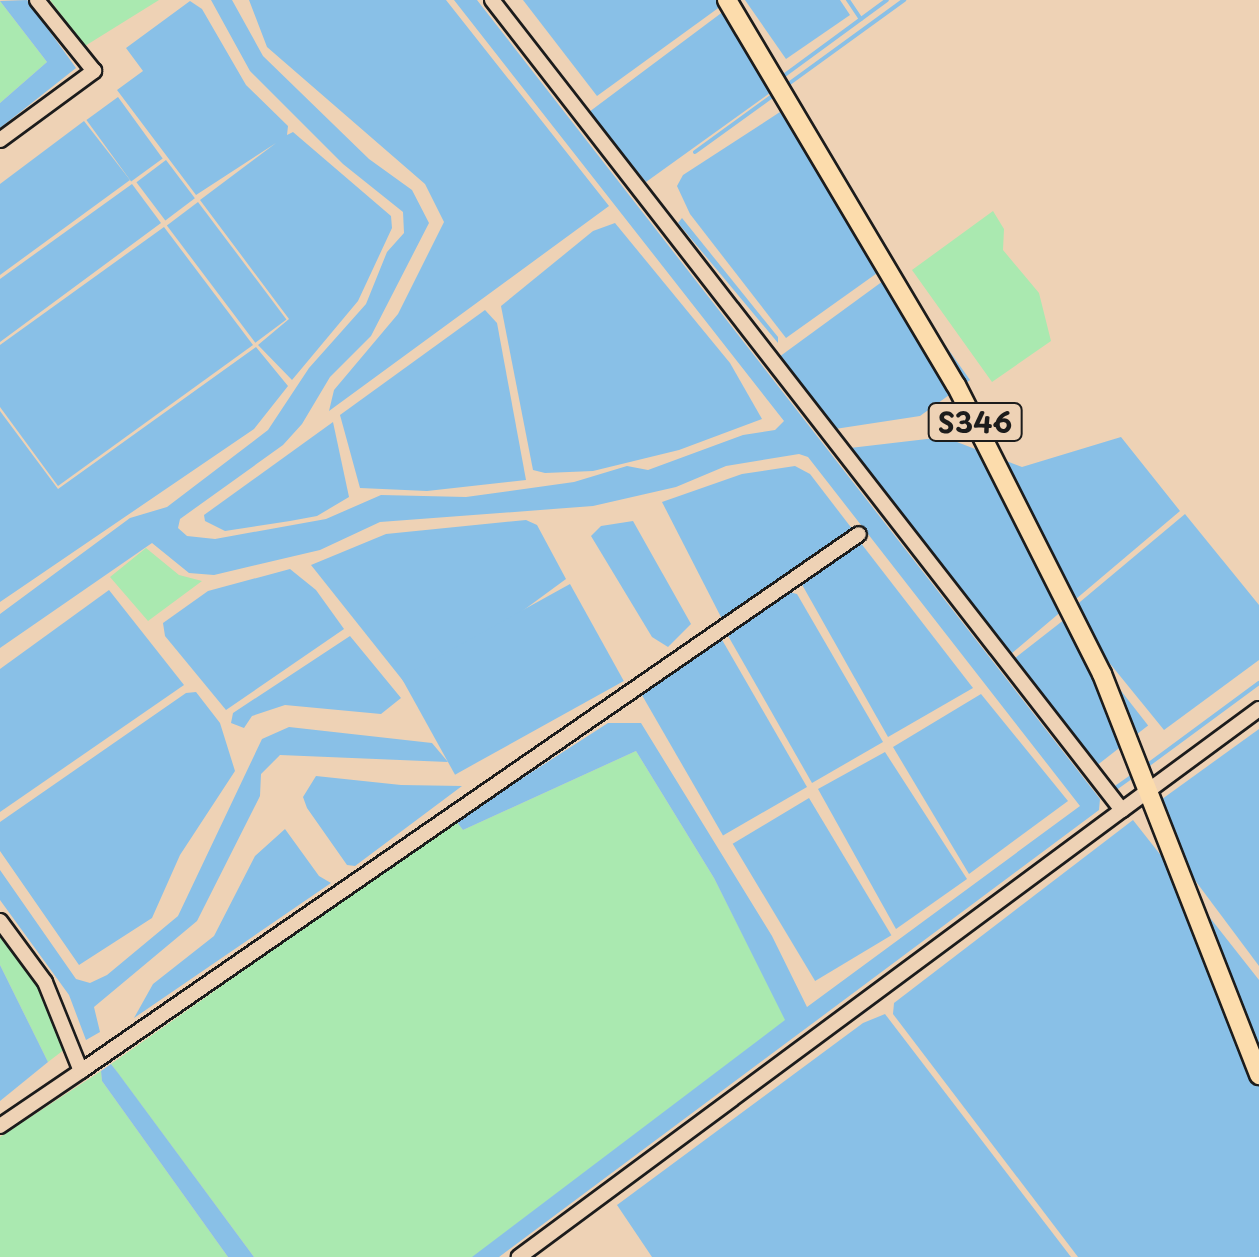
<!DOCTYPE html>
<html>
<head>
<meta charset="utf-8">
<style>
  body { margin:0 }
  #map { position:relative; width:1259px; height:1257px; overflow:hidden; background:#eed2b5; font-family:"Playpen Sans",sans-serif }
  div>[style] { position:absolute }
  .green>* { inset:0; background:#aae9b0 }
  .water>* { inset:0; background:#89c0e7; transform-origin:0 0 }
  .stream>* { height:4px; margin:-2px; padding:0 2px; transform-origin:2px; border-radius:2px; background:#89c0e7 }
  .roads { filter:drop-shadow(2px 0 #1c1c1c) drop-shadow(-2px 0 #1c1c1c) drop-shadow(0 2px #1c1c1c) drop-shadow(0 -2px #1c1c1c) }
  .minor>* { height:14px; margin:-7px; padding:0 7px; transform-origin:7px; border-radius:7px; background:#eed2b5 }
  .major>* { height:18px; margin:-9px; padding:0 9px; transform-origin:9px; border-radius:9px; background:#fcdcac }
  span { translate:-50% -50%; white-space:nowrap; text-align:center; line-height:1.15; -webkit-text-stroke:10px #eed2b5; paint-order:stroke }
  .shield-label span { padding:2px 8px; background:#eed2b5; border:2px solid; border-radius:8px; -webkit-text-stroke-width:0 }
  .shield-label { font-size:28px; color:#1c1c1c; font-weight:700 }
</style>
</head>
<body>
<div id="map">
  <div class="green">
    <i style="clip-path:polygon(50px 0,159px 0,85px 46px)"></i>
    <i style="clip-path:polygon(0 1px,47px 62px,0 103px)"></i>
    <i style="clip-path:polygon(993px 211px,1004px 229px,1003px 250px,1039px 293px,1051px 341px,992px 382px,912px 270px)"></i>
    <i style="clip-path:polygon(146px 548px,179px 575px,202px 581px,148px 621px,110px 577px)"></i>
    <i style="clip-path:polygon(636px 751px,714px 878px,786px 1020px,473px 1257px,254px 1257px,111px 1064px,456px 821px,463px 830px)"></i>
    <i style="clip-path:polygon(0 933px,46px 997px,65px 1049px,48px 1062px,0 965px)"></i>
    <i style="clip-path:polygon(101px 1071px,102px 1081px,228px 1257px,0 1257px,0 1137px)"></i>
  </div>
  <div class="water">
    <i style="clip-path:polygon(27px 0,76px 68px,0 128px,0 103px,47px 62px,0 1px)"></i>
    <i style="clip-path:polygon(211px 0,232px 0,263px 56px,369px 159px,412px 190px,429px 223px,371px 336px,330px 377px,302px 424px,283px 445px,180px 519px,178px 528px,187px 536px,215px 539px,326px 519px,381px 495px,466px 497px,574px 482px,627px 466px,648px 470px,743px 435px,775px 430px,784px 421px,454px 0,477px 0,1100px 799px,1099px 810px,499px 1257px,472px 1257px,785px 1020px,714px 878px,636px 751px,463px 830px,456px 821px,608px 723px,641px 723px,772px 936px,807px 1007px,1080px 806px,808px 457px,799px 454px,726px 466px,676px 487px,593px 506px,380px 522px,320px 550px,214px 575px,189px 573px,152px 543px,0 648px,0 614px,130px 518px,167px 507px,268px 430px,309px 368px,366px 304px,387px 252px,404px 233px,403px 212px,343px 164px,250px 71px)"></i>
    <i style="clip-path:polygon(249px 0,446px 0,609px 206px,329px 411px,334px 390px,398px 314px,444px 222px,425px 184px,267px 47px)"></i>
    <i style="clip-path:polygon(523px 0,727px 0,728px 1px,597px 96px)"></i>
    <i style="clip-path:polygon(745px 0,840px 0,850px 15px,786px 59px)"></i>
    <i style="clip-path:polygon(190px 1px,202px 9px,246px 85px,288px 126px,287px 135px,293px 132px,391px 216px,392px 228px,358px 301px,292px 380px,258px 345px,289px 319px,200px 200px,276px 143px,196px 195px,117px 90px,143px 71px,126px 48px)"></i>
    <i style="clip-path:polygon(732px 5px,774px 90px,646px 182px,589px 112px)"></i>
    <i style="left:118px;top:97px;width:76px;height:39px;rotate:54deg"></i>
    <i style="clip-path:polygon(780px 112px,887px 266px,786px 338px,690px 214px,677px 186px,683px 175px)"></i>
    <i style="clip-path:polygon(84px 121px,130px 180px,0 275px,0 184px)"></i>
    <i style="left:166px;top:160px;width:48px;height:37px;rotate:53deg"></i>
    <i style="clip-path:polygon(132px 184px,161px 223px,0 342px,0 279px)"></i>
    <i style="left:198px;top:202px;width:147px;height:39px;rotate:53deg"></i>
    <i style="clip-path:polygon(682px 218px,778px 337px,778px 343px,678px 223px)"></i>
    <i style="clip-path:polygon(615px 223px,730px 363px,762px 419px,679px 450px,593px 471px,545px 473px,533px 470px,501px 306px,593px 231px)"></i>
    <i style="clip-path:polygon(164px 227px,253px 345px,58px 486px,0 407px,0 345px)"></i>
    <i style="clip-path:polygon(894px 273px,970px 380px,920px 416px,835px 429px,779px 357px)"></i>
    <i style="clip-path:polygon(485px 310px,497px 323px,526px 480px,427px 491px,360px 488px,340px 415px)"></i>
    <i style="clip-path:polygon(256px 347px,288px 386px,254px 429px,0 602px,0 411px,58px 489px)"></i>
    <i style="clip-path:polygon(333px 422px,349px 497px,317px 516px,290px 521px,225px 531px,205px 521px,204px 515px)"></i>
    <i style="clip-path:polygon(944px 437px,1022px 467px,1121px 437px,1180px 511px,1011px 654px,850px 448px)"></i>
    <i style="clip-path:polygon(795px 466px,810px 474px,853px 530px,723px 621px,662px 502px,742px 474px)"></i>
    <i style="clip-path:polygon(1185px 514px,1259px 605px,1259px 660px,1164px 730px,1068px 612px)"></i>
    <i style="clip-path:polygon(526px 520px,537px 525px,566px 579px,412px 692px,311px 565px,386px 534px)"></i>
    <i style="clip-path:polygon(633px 521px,691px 624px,668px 647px,652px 637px,591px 536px,601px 526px)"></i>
    <i style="clip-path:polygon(860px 542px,973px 688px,888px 737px,800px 581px)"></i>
    <i style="clip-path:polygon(290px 569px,316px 590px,344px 629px,226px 710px,165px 636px,163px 623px,208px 591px)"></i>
    <i style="left:570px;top:584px;width:111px;height:193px;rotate:61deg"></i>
    <i style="clip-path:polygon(109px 590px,184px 685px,0 812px,0 669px)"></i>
    <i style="clip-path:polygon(789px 592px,797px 594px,883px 742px,812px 783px,727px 634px)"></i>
    <i style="left:1065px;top:619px;width:135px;height:66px;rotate:52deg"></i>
    <i style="clip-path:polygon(350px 636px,401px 698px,381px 714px,285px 705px,252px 716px,244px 728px,231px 723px,233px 713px)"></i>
    <i style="left:721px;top:638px;width:172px;height:97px;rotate:60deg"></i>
    <i style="clip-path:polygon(196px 692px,220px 723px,235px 771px,180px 855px,152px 918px,79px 965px,0 851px,0 822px,186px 693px)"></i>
    <i style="clip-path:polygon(981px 694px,1068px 801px,969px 874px,893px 747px)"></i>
    <i style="clip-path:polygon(289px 727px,432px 743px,448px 762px,280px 755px,261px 774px,260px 796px,197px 921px,94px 1007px,100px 1032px,86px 1040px,69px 995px,0 900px,0 870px,76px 979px,90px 983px,107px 975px,178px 916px,262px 739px)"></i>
    <i style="clip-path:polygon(1259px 729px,1259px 966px,1150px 820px,1158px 802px)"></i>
    <i style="clip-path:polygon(885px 752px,967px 879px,896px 929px,818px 789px)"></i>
    <i style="clip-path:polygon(316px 776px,401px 785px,462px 786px,355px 866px,347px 865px,307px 808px,303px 797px)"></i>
    <i style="left:809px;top:798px;width:160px;height:89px;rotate:59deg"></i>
    <i style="clip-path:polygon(1133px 820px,1259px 980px,1259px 1257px,1078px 1257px,893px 1014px,894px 1003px)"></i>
    <i style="clip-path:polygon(285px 829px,319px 876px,331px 883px,134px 1018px,153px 984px,214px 936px,255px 856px)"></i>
    <i style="clip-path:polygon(0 965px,48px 1062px,0 1101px)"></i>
    <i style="clip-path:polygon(885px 1014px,1071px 1257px,652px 1257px,617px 1205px,863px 1023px)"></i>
    <i style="clip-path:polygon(111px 1064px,118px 1073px,254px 1257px,228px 1257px,102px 1081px,101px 1071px)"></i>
  </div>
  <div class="stream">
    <i style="left:848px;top:0;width:23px;rotate:56deg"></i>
    <i style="left:782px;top:77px;width:130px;rotate:-36.3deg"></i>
    <i style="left:787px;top:85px;width:145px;rotate:-36deg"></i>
    <i style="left:695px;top:152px;width:99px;rotate:-35.9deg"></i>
    <i style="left:1145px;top:767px;width:142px;rotate:-36.4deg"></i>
    <i style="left:1117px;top:787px;width:21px;rotate:-35deg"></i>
  </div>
  <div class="roads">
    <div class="minor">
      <i style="left:492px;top:0;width:1026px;rotate:52.13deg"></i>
      <i style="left:1122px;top:810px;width:751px;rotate:143.45deg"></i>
      <i style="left:0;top:140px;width:117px;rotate:-36.3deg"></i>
      <i style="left:94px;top:71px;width:91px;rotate:-128.8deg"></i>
      <i style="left:1122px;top:810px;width:170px;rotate:-36.4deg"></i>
      <i style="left:0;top:921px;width:76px;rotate:53.6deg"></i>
      <i style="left:45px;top:982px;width:96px;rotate:68deg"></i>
      <i style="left:81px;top:1071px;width:98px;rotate:145.8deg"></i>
      <i style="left:81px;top:1071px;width:945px;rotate:-34.61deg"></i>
    </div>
    <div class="major">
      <i style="left:727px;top:0;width:448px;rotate:59.3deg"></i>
      <i style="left:956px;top:385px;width:324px;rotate:63.2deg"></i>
      <i style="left:1102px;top:674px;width:431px;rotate:68.6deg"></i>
    </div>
  </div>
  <div class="shield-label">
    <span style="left:975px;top:422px">S346</span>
  </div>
</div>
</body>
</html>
